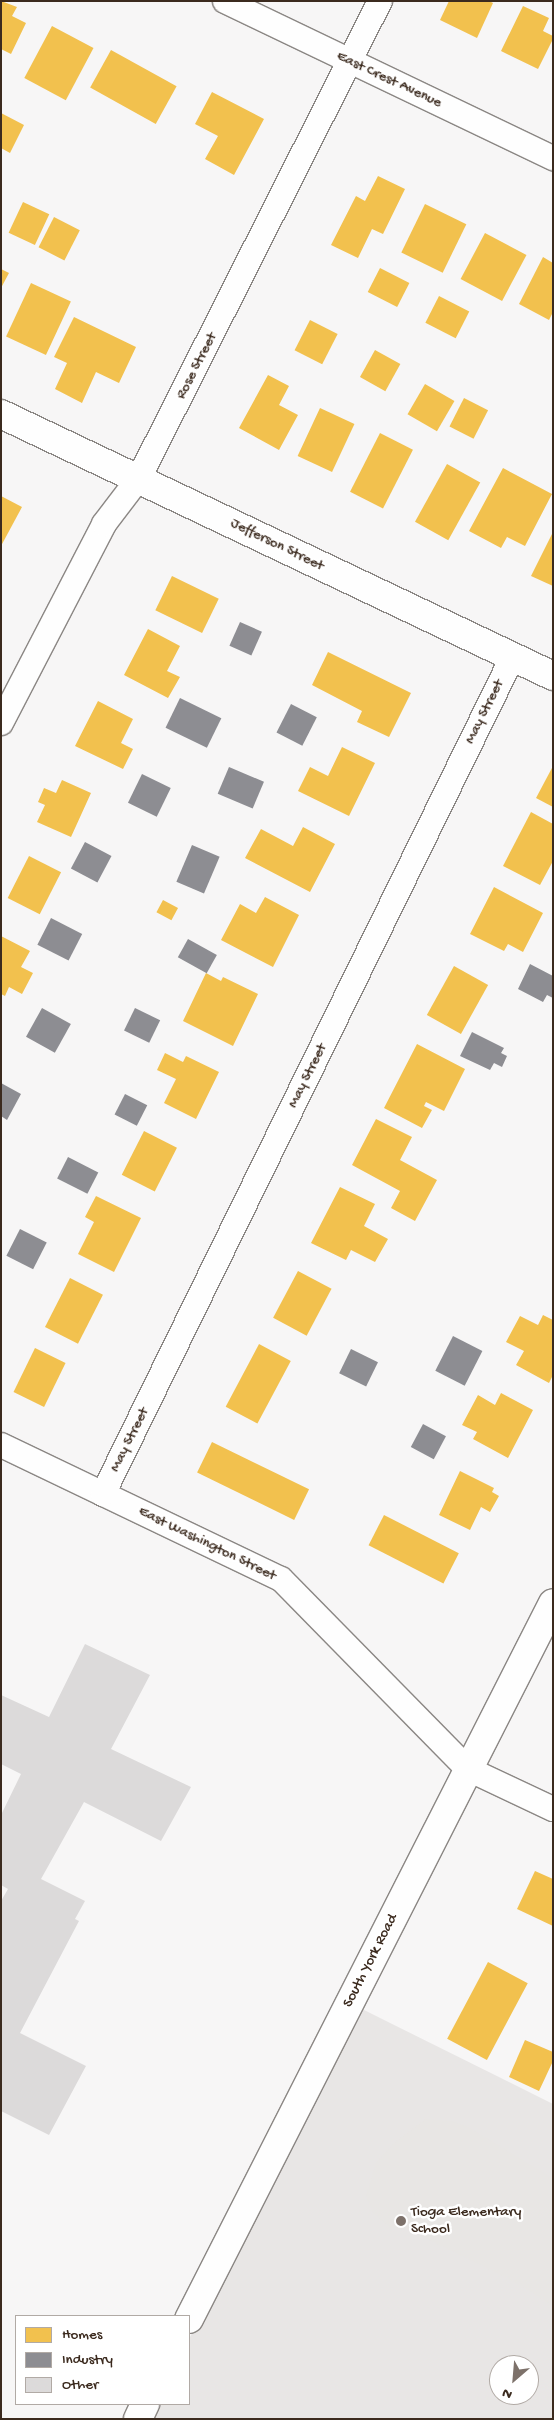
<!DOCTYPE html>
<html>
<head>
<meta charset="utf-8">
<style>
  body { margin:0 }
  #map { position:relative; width:554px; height:2420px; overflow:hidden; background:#f7f6f6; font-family:"Gochi Hand",sans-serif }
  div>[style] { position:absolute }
  .built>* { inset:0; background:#e8e6e5 }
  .green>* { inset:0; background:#e8e6e4 }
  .homes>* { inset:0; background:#f2c14e; transform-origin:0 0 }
  .industry>* { inset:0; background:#8d8d92; transform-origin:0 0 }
  .building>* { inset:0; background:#dcdada }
  .roads { filter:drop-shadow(1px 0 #8b8784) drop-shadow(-1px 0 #8b8784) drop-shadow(0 1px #8b8784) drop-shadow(0 -1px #8b8784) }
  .minor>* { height:24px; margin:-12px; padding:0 12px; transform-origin:12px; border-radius:12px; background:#fefefe }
  .tertiary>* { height:28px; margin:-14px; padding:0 14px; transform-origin:14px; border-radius:14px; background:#fefefe }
  .secondary>* { height:28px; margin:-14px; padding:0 14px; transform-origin:14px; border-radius:14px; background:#fefefe }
  .dots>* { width:14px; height:14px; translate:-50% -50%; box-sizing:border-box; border:2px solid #fff; border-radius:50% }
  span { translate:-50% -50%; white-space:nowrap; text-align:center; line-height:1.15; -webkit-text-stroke:5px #fff; paint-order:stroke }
  .street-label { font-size:15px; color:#3b2a1e }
  .poi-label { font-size:15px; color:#3b2a1e }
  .left { translate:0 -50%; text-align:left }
  .frame { position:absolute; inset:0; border:2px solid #3b2a1e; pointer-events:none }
  .legend { position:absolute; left:15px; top:2315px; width:175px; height:90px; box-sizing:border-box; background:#fff; border:1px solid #b1aaa5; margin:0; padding:6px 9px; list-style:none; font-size:15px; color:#3b2a1e }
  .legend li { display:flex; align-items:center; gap:10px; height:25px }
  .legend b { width:25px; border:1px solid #b1aaa5 }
  .north { position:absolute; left:489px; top:2355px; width:50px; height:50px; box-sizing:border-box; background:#fff; border:1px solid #b1aaa5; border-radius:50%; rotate:207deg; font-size:14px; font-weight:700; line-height:20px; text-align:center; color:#3b2a1e }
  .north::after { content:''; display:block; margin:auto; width:18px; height:22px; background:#7d716a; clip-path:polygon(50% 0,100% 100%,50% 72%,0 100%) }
</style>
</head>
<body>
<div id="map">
  <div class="built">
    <i style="clip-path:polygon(evenodd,358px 2007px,553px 2104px,553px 2419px,148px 2419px,156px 2404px,189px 2404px,189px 2339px,358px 2007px,499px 2365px,529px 2365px,529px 2395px,499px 2395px,499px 2365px)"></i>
  </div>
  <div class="green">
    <i style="clip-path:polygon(426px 2119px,451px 2121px,466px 2126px,553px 2178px,553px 2306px,519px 2284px,409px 2230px,390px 2227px,373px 2213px,366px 2196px,376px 2163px,394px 2143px)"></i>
  </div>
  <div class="homes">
    <i style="clip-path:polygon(1px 1px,17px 7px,12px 16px,26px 23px,11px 54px,1px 49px)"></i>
    <i style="clip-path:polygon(449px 1px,489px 1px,493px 3px,477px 38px,440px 20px)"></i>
    <i style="clip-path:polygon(523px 6px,549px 18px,543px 31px,553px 36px,553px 39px,538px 69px,501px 51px)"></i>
    <i style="left:52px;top:26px;width:47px;height:59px;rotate:28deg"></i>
    <i style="left:111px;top:50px;width:75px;height:43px;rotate:29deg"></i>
    <i style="clip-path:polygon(212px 92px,264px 119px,234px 175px,205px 159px,218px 136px,195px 124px)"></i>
    <i style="clip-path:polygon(1px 113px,24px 125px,10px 153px,1px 148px)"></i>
    <i style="clip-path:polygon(378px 176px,405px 189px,383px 234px,372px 229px,358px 258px,331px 245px,356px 196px,365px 201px)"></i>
    <i style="left:23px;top:202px;width:29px;height:34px;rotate:25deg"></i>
    <i style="left:425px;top:204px;width:46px;height:54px;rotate:26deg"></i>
    <i style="left:54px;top:217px;width:29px;height:34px;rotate:27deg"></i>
    <i style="left:485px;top:233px;width:47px;height:52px;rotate:28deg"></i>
    <i style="clip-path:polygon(543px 257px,553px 263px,553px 312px,549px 320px,519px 304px)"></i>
    <i style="left:380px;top:268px;width:33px;height:27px;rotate:27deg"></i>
    <i style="clip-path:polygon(1px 269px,9px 273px,1px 288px)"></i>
    <i style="left:31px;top:283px;width:44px;height:59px;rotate:25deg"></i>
    <i style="left:439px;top:296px;width:34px;height:30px;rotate:27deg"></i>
    <i style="clip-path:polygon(74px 317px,136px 347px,119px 383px,96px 372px,82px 403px,55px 389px,67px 363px,54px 357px)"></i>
    <i style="left:310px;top:320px;width:31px;height:34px;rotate:27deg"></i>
    <i style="left:375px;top:350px;width:29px;height:31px;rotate:29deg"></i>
    <i style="clip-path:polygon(268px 375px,289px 386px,279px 405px,298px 415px,279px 450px,239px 428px)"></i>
    <i style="left:425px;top:384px;width:34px;height:35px;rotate:30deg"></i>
    <i style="left:464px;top:398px;width:27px;height:32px;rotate:27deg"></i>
    <i style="left:320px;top:408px;width:38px;height:53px;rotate:25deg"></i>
    <i style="left:380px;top:433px;width:37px;height:66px;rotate:27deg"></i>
    <i style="left:447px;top:464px;width:38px;height:66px;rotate:29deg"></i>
    <i style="clip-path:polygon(503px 468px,552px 494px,525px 546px,507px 537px,501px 548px,469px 531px)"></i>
    <i style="clip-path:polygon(1px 496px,22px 507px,1px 546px)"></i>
    <i style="clip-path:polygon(553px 532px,553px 586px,531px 576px)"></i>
    <i style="left:172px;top:576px;width:52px;height:38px;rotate:26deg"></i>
    <i style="clip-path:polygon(148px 629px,180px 646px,167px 671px,180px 677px,168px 698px,124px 675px)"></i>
    <i style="clip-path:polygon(328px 652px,411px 693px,389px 737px,357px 722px,362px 711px,312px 685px)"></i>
    <i style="clip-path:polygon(98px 701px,133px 719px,121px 743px,133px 749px,123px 769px,75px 746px)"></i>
    <i style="clip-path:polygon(342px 747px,375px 763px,349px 816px,298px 791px,310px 767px,328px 776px)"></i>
    <i style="clip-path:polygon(553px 766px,553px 807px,536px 798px)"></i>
    <i style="clip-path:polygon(62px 780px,91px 793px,71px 837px,37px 822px,45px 805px,38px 802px,44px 788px,56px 793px)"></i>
    <i style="clip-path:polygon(531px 812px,553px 824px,553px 861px,540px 885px,503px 866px)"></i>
    <i style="clip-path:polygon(303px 827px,335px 844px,310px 892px,245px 858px,261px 829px,293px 846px)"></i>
    <i style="left:29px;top:856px;width:36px;height:47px;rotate:27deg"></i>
    <i style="clip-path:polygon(494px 887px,543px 913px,523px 952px,508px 944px,504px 951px,470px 934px)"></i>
    <i style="clip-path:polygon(265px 897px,299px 915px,273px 967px,221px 940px,240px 904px,256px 913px)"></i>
    <i style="left:163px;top:900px;width:17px;height:14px;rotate:28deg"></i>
    <i style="clip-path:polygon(1px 936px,30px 951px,21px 967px,33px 973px,22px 994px,9px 987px,5px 996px,1px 994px)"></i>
    <i style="left:454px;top:966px;width:39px;height:56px;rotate:29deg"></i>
    <i style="clip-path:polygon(206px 973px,221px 981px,223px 977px,258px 994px,233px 1046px,183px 1021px)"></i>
    <i style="clip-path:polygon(417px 1044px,465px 1069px,444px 1111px,426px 1102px,424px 1106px,432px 1110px,422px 1128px,384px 1108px)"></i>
    <i style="clip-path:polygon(165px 1053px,183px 1062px,186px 1056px,219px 1072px,196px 1119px,164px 1103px,176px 1079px,157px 1070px)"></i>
    <i style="clip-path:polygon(376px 1119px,412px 1137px,400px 1160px,437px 1180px,415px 1221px,391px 1208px,400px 1191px,352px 1165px)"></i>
    <i style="left:144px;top:1131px;width:37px;height:49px;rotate:27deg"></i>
    <i style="clip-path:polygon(340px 1187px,375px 1204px,364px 1226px,388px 1239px,375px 1262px,351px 1250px,346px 1260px,311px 1243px)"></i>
    <i style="clip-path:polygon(96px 1196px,141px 1218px,114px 1272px,78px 1254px,94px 1222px,85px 1217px)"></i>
    <i style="left:298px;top:1271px;width:38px;height:53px;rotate:28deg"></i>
    <i style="left:70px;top:1278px;width:37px;height:55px;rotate:27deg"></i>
    <i style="clip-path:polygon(543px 1315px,553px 1320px,553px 1375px,549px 1383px,516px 1365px,524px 1351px,506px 1342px,520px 1316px,538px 1325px)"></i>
    <i style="left:259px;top:1344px;width:36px;height:71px;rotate:28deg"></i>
    <i style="left:35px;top:1348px;width:34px;height:49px;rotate:26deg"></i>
    <i style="clip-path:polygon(501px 1393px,533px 1410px,508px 1458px,473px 1439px,477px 1432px,462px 1425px,478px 1395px,495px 1405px)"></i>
    <i style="left:212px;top:1442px;width:108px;height:34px;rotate:26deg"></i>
    <i style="clip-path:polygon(460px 1471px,494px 1488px,492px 1492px,499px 1496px,490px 1512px,481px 1507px,470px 1530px,439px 1515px)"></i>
    <i style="left:384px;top:1515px;width:84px;height:34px;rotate:27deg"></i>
    <i style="clip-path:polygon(535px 1871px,553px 1879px,553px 1926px,517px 1909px)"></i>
    <i style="left:488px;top:1962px;width:45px;height:87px;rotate:28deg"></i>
    <i style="clip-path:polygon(525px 2040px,553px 2052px,553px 2061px,539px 2091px,509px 2077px)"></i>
  </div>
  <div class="industry">
    <i style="left:240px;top:622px;width:24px;height:26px;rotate:24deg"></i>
    <i style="left:180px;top:698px;width:46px;height:33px;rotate:26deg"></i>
    <i style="left:291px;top:704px;width:29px;height:32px;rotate:27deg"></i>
    <i style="left:229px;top:767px;width:38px;height:29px;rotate:23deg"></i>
    <i style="left:142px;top:774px;width:32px;height:32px;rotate:26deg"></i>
    <i style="left:85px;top:842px;width:30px;height:30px;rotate:28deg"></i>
    <i style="left:192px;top:845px;width:30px;height:40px;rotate:23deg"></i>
    <i style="left:51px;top:918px;width:35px;height:30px;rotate:27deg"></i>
    <i style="left:188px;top:939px;width:33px;height:21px;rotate:29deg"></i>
    <i style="clip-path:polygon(530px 964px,553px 976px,553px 998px,547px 995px,543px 1002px,518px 989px)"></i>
    <i style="left:42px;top:1008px;width:33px;height:33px;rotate:29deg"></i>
    <i style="left:135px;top:1008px;width:28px;height:25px;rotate:26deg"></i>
    <i style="clip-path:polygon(472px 1032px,504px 1048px,501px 1053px,507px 1056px,502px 1067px,494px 1063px,490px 1070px,460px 1056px)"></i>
    <i style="clip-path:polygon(1px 1083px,21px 1094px,7px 1120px,1px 1116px)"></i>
    <i style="left:125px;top:1094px;width:25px;height:23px;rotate:27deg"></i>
    <i style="left:68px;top:1157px;width:34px;height:24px;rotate:27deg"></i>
    <i style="left:20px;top:1229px;width:30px;height:30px;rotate:27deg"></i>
    <i style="left:453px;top:1336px;width:33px;height:39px;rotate:27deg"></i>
    <i style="left:351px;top:1349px;width:30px;height:27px;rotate:26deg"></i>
    <i style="left:423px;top:1424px;width:26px;height:26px;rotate:28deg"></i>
  </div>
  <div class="building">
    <i style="clip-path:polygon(85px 1644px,150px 1675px,111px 1749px,191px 1787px,161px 1841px,84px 1802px,41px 1879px,85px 1901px,75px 1919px,79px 1921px,20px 2033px,86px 2066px,49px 2135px,1px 2111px,1px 1901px,8px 1889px,1px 1885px,1px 1815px,21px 1774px,1px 1764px,1px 1695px,49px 1717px)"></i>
  </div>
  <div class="roads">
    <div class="minor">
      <i style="left:225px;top:1px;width:364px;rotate:25.6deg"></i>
      <i style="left:1px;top:723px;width:224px;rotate:-62.6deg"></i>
      <i style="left:104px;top:524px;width:58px;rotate:-52.7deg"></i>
      <i style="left:139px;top:478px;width:534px;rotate:-63.2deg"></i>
      <i style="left:1px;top:1445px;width:310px;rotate:25.6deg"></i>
      <i style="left:281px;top:1579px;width:267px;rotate:45.5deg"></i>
      <i style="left:468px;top:1769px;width:94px;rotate:25.2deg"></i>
      <i style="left:103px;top:1494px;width:931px;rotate:-63.93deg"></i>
    </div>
    <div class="tertiary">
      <i style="left:1px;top:414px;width:611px;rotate:25.39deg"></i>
    </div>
    <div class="secondary">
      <i style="left:189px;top:2319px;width:803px;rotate:-63.05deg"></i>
      <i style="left:138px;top:2419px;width:17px;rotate:-65deg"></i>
    </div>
  </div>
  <div class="dots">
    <i style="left:401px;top:2221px;background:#7d716a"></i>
  </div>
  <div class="street-label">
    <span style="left:389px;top:80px;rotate:25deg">East Crest Avenue</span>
    <span style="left:197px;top:366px;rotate:-63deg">Rose Street</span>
    <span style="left:277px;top:545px;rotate:26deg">Jefferson Street</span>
    <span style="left:485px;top:712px;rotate:-64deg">May Street</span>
    <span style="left:308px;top:1076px;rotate:-64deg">May Street</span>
    <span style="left:130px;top:1440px;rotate:-64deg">May Street</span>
    <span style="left:207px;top:1544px;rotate:26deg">East Washington Street</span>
    <span style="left:371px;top:1961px;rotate:-63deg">South York Road</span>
  </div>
  <div class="poi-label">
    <span class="left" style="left:411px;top:2221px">Tioga Elementary<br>School</span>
  </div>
  <div class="frame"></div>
  <ul class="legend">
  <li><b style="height:14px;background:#f2c14e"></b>Homes</li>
  <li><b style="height:14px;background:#8d8d92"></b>Industry</li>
  <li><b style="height:14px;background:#dcdada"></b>Other</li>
  </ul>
  <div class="north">N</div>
</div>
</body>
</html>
